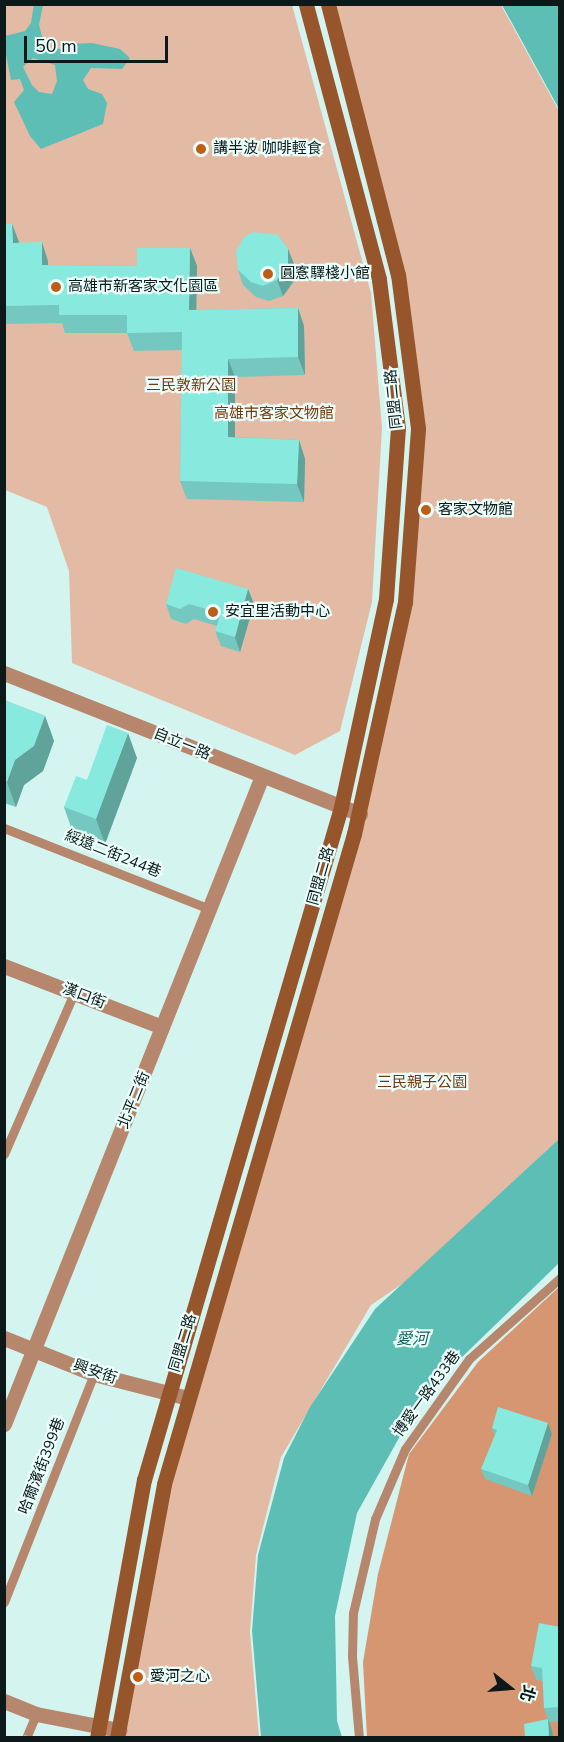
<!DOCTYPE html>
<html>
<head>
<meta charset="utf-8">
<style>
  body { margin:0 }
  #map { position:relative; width:564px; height:1742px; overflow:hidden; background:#d4f4f0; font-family:"Nunito Sans","Noto Sans TC",sans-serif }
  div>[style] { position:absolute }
  .green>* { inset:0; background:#e3baa3 }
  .forest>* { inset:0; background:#d69671 }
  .water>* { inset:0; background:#5dbeb5 }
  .lane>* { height:9px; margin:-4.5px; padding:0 4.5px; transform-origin:4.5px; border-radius:4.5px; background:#b6876d }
  .street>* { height:15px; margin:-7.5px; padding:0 7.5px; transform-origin:7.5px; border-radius:7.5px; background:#b6876d }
  .secondary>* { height:15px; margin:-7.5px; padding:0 7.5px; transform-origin:7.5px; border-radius:7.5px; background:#97552c }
  .wall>* { inset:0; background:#75c8bf }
  .shaded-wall>* { inset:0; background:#5fa39b }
  .building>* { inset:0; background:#88e9de }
  .dots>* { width:16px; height:16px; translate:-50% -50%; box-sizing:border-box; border:3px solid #ebfffc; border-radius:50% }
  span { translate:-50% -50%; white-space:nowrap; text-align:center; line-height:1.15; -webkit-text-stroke:4.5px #ebfffc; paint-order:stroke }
  .poi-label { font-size:15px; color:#0d1918 }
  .left { translate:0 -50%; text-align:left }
  .park-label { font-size:15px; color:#74390e }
  .street-label { font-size:15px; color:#0d1918 }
  .water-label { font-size:16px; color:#14645e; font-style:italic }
  .frame { position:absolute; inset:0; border:6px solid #0d1918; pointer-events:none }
  .north { position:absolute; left:480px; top:1658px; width:60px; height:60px; -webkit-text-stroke:4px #ebfffc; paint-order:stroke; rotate:107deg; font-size:16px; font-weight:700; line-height:24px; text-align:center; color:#0d1918 }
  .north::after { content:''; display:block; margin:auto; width:21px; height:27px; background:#0d1918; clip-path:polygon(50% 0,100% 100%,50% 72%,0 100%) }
  .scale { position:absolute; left:24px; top:36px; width:144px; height:27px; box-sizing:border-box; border:3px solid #0d1918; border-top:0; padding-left:8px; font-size:18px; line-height:21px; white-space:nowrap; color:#0d1918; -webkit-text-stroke:4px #ebfffc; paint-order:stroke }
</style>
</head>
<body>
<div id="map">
  <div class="green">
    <i style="clip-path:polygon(4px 5px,292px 5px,371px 293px,382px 428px,372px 602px,340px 731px,295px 755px,72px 663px,69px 571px,47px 507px,5px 490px)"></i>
    <i style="clip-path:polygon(327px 5px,501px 5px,559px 111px,559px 1139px,405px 1282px,371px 1305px,281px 1457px,256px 1555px,250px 1632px,259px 1737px,118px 1738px,188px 1398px,317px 962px,407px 575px,418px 428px,404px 318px)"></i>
  </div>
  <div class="forest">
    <i style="clip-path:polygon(559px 1287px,559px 1737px,367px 1738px,363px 1662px,378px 1574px,409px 1454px,478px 1362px)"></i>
  </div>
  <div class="water">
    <i style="clip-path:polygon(evenodd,34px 4px,43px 5px,39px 25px,45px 48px,65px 49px,69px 44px,92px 43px,120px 49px,130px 58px,122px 69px,91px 68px,83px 80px,88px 89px,102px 94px,107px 103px,103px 124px,41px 149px,30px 136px,14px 102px,24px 90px,20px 79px,11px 80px,5px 50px,5px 36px,25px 31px,31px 23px,34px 4px,33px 58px,55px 65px,57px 81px,52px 94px,39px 92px,32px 85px,23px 67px,33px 58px)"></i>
    <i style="clip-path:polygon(502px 5px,559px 5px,559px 109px,512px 23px)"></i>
    <i style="clip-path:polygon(559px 1139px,559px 1263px,423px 1395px,357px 1513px,335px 1616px,337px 1721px,342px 1737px,261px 1737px,252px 1631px,258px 1555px,284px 1458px,310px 1407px,375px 1309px)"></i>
  </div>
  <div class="lane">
    <i style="left:4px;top:828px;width:221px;rotate:21.5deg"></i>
    <i style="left:4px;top:1154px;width:176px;rotate:-66.5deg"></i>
    <i style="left:4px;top:1602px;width:245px;rotate:-68.5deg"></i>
    <i style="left:26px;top:1738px;width:26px;rotate:-67deg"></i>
    <i style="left:359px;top:1738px;width:82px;rotate:-94.9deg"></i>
    <i style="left:352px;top:1656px;width:43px;rotate:-88.7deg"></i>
    <i style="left:353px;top:1613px;width:97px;rotate:-76.8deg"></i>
    <i style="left:375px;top:1519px;width:76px;rotate:-66.8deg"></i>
    <i style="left:405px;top:1449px;width:110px;rotate:-54.6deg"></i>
    <i style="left:469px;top:1359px;width:122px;rotate:-41.7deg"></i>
  </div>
  <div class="street">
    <i style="left:4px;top:673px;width:383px;rotate:21.6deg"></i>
    <i style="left:4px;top:966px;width:169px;rotate:21.1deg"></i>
    <i style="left:4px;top:1338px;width:97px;rotate:21.8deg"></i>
    <i style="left:94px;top:1374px;width:97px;rotate:14.3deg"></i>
    <i style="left:4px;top:1424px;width:697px;rotate:-68.29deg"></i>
    <i style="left:4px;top:1701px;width:35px;rotate:22deg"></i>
    <i style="left:36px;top:1714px;width:85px;rotate:10.9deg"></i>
  </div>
  <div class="secondary">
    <i style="left:97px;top:1738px;width:262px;rotate:-79.7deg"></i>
    <i style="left:144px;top:1480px;width:701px;rotate:-73.68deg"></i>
    <i style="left:341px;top:807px;width:213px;rotate:-77.8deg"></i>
    <i style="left:386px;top:599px;width:171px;rotate:-86deg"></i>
    <i style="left:398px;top:428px;width:150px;rotate:-97.3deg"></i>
    <i style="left:379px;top:279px;width:285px;rotate:-104.9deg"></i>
    <i style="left:117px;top:1738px;width:258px;rotate:-79.5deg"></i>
    <i style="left:164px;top:1484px;width:677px;rotate:-73.71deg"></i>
    <i style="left:354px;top:834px;width:238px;rotate:-77.6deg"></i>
    <i style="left:405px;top:602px;width:174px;rotate:-85.7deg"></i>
    <i style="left:418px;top:428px;width:154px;rotate:-97.4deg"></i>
    <i style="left:398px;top:275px;width:280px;rotate:-104.5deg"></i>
  </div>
  <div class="wall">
    <i style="clip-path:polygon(4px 224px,12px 224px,19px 243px,48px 261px,48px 265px,137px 266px,190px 248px,197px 266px,196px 310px,298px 308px,304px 326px,305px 375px,235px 377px,235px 437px,299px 440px,305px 459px,304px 502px,187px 499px,180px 481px,182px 350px,134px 351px,127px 333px,65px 333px,62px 323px,4px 324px)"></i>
    <i style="clip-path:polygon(288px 249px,294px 264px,294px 281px,283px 296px,269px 301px,256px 297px,243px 285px,238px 270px)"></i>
    <i style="clip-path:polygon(248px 589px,254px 604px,240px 652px,221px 646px,215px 631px,217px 626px,194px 619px,186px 624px,171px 619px,166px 604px)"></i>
    <i style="clip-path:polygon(4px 700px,45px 716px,54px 741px,43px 771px,24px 785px,16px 807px,4px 803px)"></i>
    <i style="clip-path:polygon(137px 758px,105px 844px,73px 833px,64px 807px,87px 780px)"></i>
    <i style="clip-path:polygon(492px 1428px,552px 1434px,532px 1496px,485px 1479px,481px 1469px,495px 1436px)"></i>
    <i style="clip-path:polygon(560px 1627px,560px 1721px,549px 1722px,552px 1730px,553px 1737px,525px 1737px,548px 1719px,544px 1708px,543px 1681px,536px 1680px,531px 1666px)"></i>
  </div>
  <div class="shaded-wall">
    <i style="clip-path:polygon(12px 224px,19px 242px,20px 262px,13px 243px)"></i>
    <i style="clip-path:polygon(42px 242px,48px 261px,48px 283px,42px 265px)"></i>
    <i style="clip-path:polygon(190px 248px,197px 266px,196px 328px,189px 310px)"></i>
    <i style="clip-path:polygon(288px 249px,294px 264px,294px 281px,283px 296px,277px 280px)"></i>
    <i style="clip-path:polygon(298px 308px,304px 326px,305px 375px,298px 357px)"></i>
    <i style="clip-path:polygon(228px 359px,235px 377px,235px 455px,228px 437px)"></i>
    <i style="clip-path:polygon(299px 440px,305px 459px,304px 502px,297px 484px)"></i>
    <i style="clip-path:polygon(248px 589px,254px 604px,240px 652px,235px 637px)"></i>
    <i style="clip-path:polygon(45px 716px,54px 741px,43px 771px,24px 785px,16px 807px,7px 782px,15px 760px)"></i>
    <i style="clip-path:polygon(128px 733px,137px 758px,105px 844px,96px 819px)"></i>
    <i style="clip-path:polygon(548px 1423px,552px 1434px,532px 1496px,528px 1485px)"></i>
    <i style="clip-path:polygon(548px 1719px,552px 1730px,553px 1737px,549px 1737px)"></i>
  </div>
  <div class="building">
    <i style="clip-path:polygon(4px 224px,12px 224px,13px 243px,42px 242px,42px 265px,137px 266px,137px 248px,190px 248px,189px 310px,298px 308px,298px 357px,228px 359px,228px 437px,299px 440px,297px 484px,180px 481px,182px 332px,127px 333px,127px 315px,59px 315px,59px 305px,4px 306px)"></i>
    <i style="clip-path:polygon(254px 232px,278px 235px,288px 249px,288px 266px,277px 280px,263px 286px,251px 282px,238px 270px,236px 251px,245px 236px)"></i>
    <i style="clip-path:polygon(176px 568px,248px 589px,235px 637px,215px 631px,221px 613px,189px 604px,180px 609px,166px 604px)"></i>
    <i style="clip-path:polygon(4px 700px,45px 716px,34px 746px,15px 760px,7px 782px,4px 781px)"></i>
    <i style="clip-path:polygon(107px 725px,128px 733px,96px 819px,64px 807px,76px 776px,87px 780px)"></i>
    <i style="clip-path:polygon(498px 1407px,548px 1423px,528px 1485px,481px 1469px,497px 1430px,492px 1428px)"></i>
    <i style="clip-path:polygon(539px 1623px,560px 1627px,560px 1707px,544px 1708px,542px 1668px,531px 1666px)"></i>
    <i style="clip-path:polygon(548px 1719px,549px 1737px,525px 1737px,524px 1724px)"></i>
    <i style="clip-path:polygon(24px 1735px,32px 1737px,23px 1737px)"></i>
  </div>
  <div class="dots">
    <i style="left:201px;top:149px;background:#bd5e17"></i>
    <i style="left:268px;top:274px;background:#bd5e17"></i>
    <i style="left:56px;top:287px;background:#bd5e17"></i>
    <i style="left:426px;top:510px;background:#bd5e17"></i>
    <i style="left:213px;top:612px;background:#bd5e17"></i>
    <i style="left:138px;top:1677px;background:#bd5e17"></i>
  </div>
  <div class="poi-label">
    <span class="left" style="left:213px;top:149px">講半波 咖啡輕食</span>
    <span class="left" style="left:280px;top:274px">圓愙驛棧小館</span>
    <span class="left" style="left:68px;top:287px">高雄市新客家文化園區</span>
    <span class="left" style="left:438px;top:510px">客家文物館</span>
    <span class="left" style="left:225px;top:612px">安宜里活動中心</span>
    <span class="left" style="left:150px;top:1677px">愛河之心</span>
  </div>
  <div class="park-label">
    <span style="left:191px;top:386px">三民敦新公園</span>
    <span style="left:274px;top:414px">高雄市客家文物館</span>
    <span style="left:422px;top:1083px">三民親子公園</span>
  </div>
  <div class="street-label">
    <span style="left:394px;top:399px;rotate:-96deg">同盟二路</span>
    <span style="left:182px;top:744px;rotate:22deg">自立一路</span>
    <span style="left:113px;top:854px;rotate:22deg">綏遠二街244巷</span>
    <span style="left:321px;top:876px;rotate:-74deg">同盟二路</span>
    <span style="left:84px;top:996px;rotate:21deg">漢口街</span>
    <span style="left:134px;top:1100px;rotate:-68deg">北平二街</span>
    <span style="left:183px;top:1343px;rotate:-73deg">同盟二路</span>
    <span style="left:95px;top:1372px;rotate:19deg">興安街</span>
    <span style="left:427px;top:1394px;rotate:-54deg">博愛一路433巷</span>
    <span style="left:42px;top:1466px;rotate:-69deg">哈爾濱街399巷</span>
  </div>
  <div class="water-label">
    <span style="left:412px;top:1339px">愛河</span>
  </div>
  <div class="frame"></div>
  <div class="north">北</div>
  <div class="scale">50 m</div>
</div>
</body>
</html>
